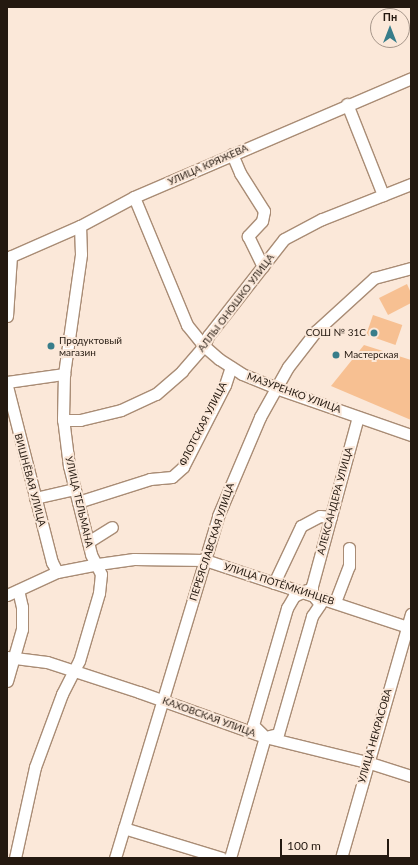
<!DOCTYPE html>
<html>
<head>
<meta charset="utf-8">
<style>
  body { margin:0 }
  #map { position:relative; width:418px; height:865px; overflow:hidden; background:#fbe8d9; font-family:Lato,sans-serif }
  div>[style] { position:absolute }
  .green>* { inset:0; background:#f7c092; transform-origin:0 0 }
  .roads { filter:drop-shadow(1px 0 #a98c75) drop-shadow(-1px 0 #a98c75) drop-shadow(0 1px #a98c75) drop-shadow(0 -1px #a98c75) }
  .minor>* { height:11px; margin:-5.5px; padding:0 5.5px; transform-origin:5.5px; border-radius:5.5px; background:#fff }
  .dots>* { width:11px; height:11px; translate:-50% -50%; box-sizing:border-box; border:2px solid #fbe8d9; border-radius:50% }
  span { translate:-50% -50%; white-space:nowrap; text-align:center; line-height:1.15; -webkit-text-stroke:4px #fbe8d9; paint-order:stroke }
  .street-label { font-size:10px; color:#241910 }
  .poi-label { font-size:10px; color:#241910 }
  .right { translate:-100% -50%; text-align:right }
  .left { translate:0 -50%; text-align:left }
  .frame { position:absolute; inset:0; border:8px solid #241910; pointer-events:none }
  .north { position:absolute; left:370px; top:8px; width:40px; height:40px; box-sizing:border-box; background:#fbe8d9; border:1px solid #a59589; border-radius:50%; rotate:0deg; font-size:11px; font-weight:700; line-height:16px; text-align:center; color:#241910 }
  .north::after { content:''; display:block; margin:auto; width:14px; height:18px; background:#387d8a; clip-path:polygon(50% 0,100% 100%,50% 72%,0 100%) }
  .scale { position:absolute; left:280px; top:839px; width:109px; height:18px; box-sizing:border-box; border:2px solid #241910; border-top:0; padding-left:5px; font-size:12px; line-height:14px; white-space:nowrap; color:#241910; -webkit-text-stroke:3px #fbe8d9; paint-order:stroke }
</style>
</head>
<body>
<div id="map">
  <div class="green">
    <i style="clip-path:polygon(407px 284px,411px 293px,411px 303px,388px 315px,379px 298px)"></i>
    <i style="left:373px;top:315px;width:31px;height:21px;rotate:19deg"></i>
    <i style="clip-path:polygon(364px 345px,411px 360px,411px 420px,331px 386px)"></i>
  </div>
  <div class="roads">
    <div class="minor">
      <i style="left:347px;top:104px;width:98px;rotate:68.4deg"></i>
      <i style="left:232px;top:154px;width:21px;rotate:67deg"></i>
      <i style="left:240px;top:173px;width:45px;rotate:57.7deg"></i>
      <i style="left:264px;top:211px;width:10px;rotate:101deg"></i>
      <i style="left:262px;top:221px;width:21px;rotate:133deg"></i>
      <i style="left:248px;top:236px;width:34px;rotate:64deg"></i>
      <i style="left:134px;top:197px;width:139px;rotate:67.5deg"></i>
      <i style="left:187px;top:325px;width:27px;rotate:51deg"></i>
      <i style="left:204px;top:346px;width:20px;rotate:41deg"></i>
      <i style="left:219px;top:359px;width:27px;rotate:33deg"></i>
      <i style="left:242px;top:374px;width:37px;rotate:22deg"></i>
      <i style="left:276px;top:388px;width:143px;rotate:19.2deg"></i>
      <i style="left:7px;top:258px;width:80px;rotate:-23.7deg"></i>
      <i style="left:80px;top:226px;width:61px;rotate:-28.2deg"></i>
      <i style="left:134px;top:197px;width:301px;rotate:-23.2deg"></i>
      <i style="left:7px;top:316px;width:60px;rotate:-86.2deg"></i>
      <i style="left:7px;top:382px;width:58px;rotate:-8deg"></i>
      <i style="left:7px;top:386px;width:182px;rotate:75.7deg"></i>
      <i style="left:52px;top:562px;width:11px;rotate:63deg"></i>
      <i style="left:63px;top:420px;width:17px"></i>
      <i style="left:80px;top:420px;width:42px;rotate:-13.7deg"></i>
      <i style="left:121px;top:410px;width:38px;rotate:-25deg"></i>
      <i style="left:156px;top:394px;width:35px;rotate:-41deg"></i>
      <i style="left:182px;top:371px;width:33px;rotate:-49deg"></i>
      <i style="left:204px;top:346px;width:11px;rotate:-68deg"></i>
      <i style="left:208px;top:336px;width:123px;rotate:-51.9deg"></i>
      <i style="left:284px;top:239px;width:43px;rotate:-27.8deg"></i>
      <i style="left:322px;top:219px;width:96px;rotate:-21.5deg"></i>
      <i style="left:35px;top:498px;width:41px;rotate:-12.7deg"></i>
      <i style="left:78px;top:502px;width:76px;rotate:-17.7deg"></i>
      <i style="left:150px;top:479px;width:22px;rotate:-5deg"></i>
      <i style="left:172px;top:477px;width:15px;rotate:-42deg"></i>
      <i style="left:183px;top:467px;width:92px;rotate:-62.9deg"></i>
      <i style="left:225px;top:385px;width:19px;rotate:-72deg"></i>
      <i style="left:88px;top:542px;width:28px;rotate:-32deg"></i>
      <i style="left:274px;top:583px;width:63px;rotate:-64.7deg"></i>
      <i style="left:301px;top:526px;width:21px;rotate:-28deg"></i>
      <i style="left:320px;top:516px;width:11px;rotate:5deg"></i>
      <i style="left:7px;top:595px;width:55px;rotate:-24.7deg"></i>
      <i style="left:57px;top:572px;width:42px;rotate:-11deg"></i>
      <i style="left:98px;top:564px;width:36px;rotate:-8deg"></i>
      <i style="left:134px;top:559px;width:71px;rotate:0.8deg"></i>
      <i style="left:205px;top:560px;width:217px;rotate:18.3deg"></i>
      <i style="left:335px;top:602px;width:39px;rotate:-69deg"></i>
      <i style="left:349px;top:566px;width:18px;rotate:-90deg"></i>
      <i style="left:7px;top:657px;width:40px;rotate:7.1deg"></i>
      <i style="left:47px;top:662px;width:97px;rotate:18.1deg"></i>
      <i style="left:139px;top:692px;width:134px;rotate:19.7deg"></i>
      <i style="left:265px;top:737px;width:105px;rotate:13.8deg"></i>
      <i style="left:367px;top:762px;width:46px;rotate:17.7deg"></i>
      <i style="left:7px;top:681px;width:54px;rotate:-73.9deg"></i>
      <i style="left:22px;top:629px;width:22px;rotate:-90deg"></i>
      <i style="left:22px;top:607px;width:17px;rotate:-103deg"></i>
      <i style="left:262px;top:734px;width:13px;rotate:-135deg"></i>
      <i style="left:253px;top:725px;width:122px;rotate:-73.8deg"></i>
      <i style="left:287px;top:608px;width:14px;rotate:-60deg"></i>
      <i style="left:294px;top:596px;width:14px;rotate:-25deg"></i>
      <i style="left:124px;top:828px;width:102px;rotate:17deg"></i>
      <i style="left:15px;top:858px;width:93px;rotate:-77.6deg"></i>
      <i style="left:35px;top:767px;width:78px;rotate:-69.7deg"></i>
      <i style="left:62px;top:694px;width:37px;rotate:-63deg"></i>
      <i style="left:79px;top:661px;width:71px;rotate:-73.6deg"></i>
      <i style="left:99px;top:593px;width:19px;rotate:-84deg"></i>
      <i style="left:101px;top:574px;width:22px;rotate:-117deg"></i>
      <i style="left:91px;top:554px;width:91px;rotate:-104deg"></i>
      <i style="left:69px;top:466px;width:48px;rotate:-97.1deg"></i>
      <i style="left:63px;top:418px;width:44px;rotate:-88.7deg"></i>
      <i style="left:64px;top:374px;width:121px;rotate:-81.9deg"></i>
      <i style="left:81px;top:254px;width:28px;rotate:-92deg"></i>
      <i style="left:115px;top:858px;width:357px;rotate:-73.2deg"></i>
      <i style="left:218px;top:516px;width:108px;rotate:-67deg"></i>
      <i style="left:260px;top:417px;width:57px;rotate:-60.8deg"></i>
      <i style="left:288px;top:367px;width:46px;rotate:-52.1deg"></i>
      <i style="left:316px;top:331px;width:79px;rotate:-42.4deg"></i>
      <i style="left:374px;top:278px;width:38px;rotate:-15deg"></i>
      <i style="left:230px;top:858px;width:126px;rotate:-73.9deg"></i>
      <i style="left:265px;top:737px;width:13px;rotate:-13deg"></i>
      <i style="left:278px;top:734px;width:123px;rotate:-73.9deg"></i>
      <i style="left:312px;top:616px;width:14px;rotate:-56deg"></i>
      <i style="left:320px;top:604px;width:13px;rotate:-129deg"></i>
      <i style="left:312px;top:594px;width:8px;rotate:-90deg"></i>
      <i style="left:312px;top:586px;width:175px;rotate:-74.8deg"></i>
      <i style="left:341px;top:858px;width:254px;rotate:-74deg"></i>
    </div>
  </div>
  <div class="dots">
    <i style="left:374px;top:333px;background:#387d8a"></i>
    <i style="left:51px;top:346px;background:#387d8a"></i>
    <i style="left:336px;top:355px;background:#387d8a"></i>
  </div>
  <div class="street-label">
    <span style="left:208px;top:165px;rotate:-24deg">УЛИЦА КРЯЖЕВА</span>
    <span style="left:236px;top:303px;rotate:-53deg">АЛЛЫ ОНОШКО УЛИЦА</span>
    <span style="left:294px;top:393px;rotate:20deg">МАЗУРЕНКО УЛИЦА</span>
    <span style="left:203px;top:424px;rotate:-63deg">ФЛОТСКАЯ УЛИЦА</span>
    <span style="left:30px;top:480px;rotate:75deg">ВИШНЁВАЯ УЛИЦА</span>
    <span style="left:335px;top:501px;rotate:-75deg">АЛЕКСАНДЕРА УЛИЦА</span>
    <span style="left:79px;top:502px;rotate:77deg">УЛИЦА ТЕЛЬМАНА</span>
    <span style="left:212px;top:542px;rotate:-72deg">ПЕРЕЯСЛАВСКАЯ УЛИЦА</span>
    <span style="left:279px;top:584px;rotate:18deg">УЛИЦА ПОТЁМКИНЦЕВ</span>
    <span style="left:209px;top:717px;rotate:20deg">КАХОВСКАЯ УЛИЦА</span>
    <span style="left:375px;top:736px;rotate:-74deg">УЛИЦА НЕКРАСОВА</span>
  </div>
  <div class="poi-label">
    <span class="right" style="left:366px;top:333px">СОШ № 31С</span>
    <span class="left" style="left:59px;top:346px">Продуктовый<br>магазин</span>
    <span class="left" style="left:344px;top:355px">Мастерская</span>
  </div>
  <div class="frame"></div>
  <div class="north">Пн</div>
  <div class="scale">100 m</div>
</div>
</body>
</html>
